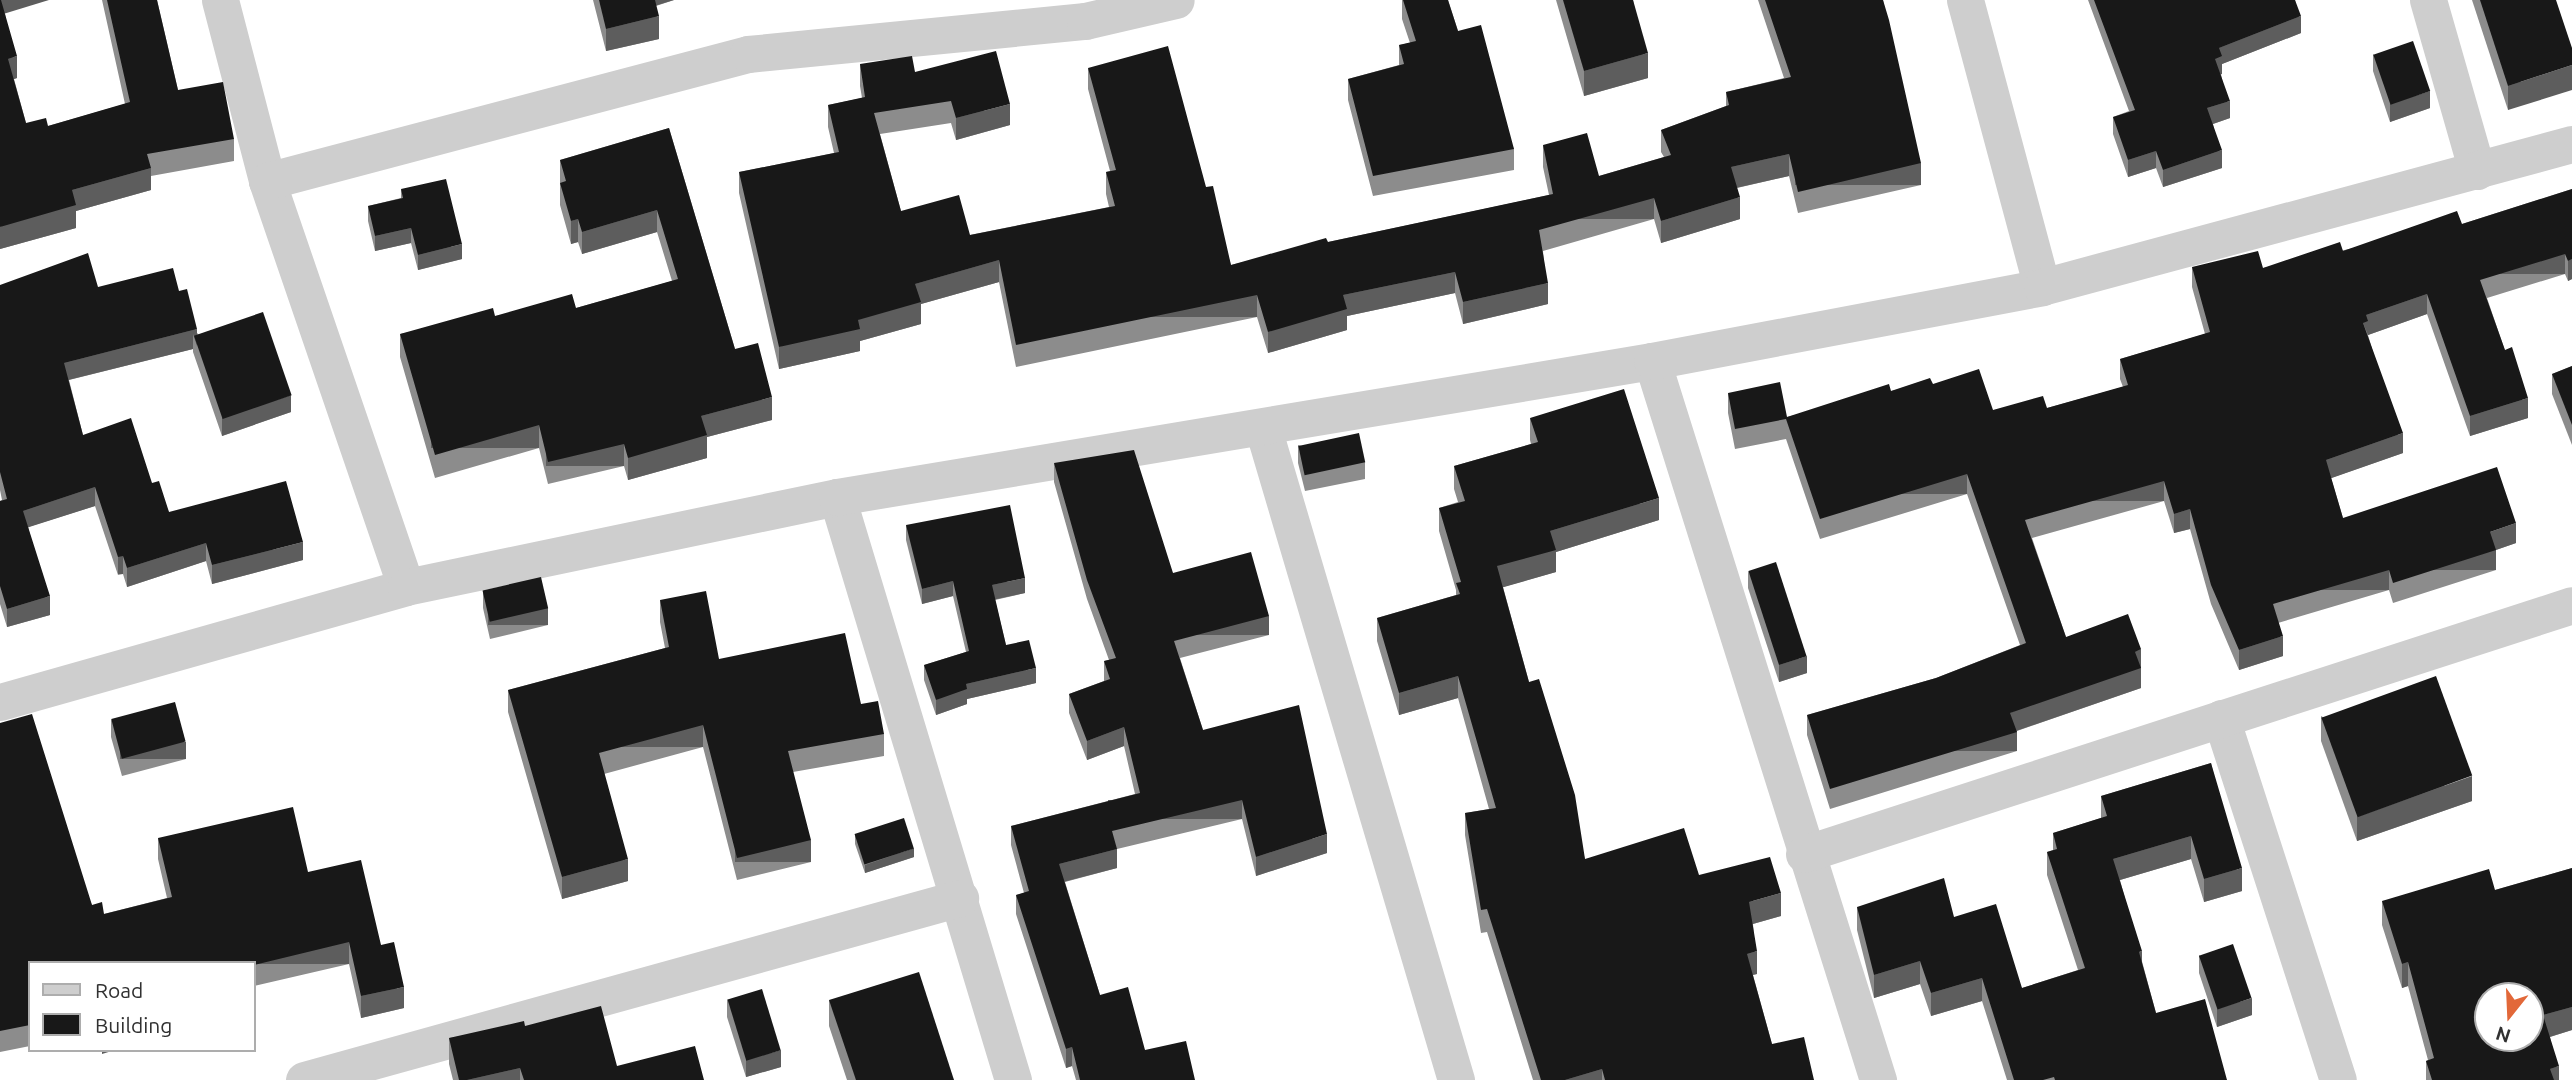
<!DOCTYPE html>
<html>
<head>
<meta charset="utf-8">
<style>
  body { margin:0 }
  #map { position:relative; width:2572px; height:1080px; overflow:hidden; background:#fff; font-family:Ubuntu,sans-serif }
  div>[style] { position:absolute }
  .street>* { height:37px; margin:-18.5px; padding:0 18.5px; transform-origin:18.5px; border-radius:18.5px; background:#cecece }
  .wall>* { inset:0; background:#8c8c8c }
  .shaded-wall>* { inset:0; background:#5d5d5d; transform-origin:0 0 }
  .building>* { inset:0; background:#181818; transform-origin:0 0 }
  span { translate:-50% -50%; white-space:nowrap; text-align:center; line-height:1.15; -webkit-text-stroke:7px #fff; paint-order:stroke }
  .legend { position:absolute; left:28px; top:961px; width:228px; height:91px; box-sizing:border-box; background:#fff; border:2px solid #adadad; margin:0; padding:9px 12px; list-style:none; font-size:21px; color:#313131 }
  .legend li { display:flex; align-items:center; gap:14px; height:35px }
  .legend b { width:35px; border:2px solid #adadad }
  .north { position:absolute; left:2474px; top:982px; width:70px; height:70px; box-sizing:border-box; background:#fff; border:2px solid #adadad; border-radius:50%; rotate:198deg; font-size:19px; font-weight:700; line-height:28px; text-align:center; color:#313131 }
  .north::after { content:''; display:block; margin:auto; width:24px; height:32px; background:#e26839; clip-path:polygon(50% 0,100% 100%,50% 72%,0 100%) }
</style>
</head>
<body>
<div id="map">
  <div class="street">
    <i style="left:220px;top:0;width:187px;rotate:75.4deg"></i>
    <i style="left:267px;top:181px;width:429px;rotate:71.1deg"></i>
    <i style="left:1965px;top:0;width:297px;rotate:75deg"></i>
    <i style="left:2428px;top:0;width:178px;rotate:74deg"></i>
    <i style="left:267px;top:181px;width:497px;rotate:-14.8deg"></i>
    <i style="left:748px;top:54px;width:339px;rotate:-5.6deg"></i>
    <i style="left:1085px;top:21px;width:93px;rotate:-13deg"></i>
    <i style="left:1652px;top:361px;width:754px;rotate:72.55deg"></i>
    <i style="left:1263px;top:428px;width:680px;rotate:73.51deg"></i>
    <i style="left:837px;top:497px;width:609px;rotate:73.2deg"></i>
    <i style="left:0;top:702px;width:422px;rotate:-15.8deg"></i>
    <i style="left:406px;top:587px;width:440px;rotate:-11.8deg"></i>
    <i style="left:837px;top:497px;width:826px;rotate:-9.47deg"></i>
    <i style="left:1652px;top:361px;width:397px;rotate:-10.7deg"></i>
    <i style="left:2042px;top:287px;width:549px;rotate:-15.1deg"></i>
    <i style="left:2221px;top:718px;width:380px;rotate:72.1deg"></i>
    <i style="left:1804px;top:854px;width:807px;rotate:-17.96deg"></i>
    <i style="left:304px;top:1080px;width:681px;rotate:-15.51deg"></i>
  </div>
  <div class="wall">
    <i style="clip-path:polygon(102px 0,157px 0,178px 90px,234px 139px,234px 161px,151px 176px,151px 190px,76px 211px,76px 228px,0 249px,5px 14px,17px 78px,14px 79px,26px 123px,48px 126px,125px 104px)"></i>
    <i style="clip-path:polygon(593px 0,674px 0,656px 6px,659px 39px,606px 51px)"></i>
    <i style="clip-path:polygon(1402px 0,1448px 0,1458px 31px,1514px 149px,1514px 170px,1373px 196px,1348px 100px,1348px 79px,1399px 65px,1399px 45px,1410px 43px,1402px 19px)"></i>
    <i style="clip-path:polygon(1556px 0,1633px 0,1648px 78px,1584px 96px)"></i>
    <i style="clip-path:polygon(1758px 0,1883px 0,1921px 185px,1798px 213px,1789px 176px,1737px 188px,1740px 219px,1661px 243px,1654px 219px,1543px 251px,1548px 304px,1463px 324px,1455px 293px,1347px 316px,1347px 330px,1268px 353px,1257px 317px,1016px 367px,999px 282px,921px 304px,921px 324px,860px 341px,860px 351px,779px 369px,739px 193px,739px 172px,834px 153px,828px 127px,828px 105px,862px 98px,860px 86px,860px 64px,915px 72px,1010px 125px,956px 140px,951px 123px,880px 134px,901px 211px,970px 235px,1109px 207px,1106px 194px,1106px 172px,1110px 171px,1088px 89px,1088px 68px,1206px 187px,1231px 265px,1328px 242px,1549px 195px,1543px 167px,1543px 145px,1599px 176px,1664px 157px,1661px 152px,1661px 130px,1726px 106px,1726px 92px,1784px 78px)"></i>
    <i style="clip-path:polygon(2088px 0,2295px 0,2301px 33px,2222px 64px,2222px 74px,2221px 74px,2230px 118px,2213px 124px,2222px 168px,2163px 187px,2156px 168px,2128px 177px,2113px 134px,2113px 117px,2129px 111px)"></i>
    <i style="clip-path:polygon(2472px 0,2556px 0,2508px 110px)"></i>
    <i style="clip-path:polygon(2373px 54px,2430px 108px,2390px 122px,2373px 71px)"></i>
    <i style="clip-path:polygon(669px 128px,735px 349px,772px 420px,707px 437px,707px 458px,628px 480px,624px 466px,548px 484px,539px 448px,435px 478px,400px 357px,400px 334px,495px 316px,576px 308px,672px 281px,657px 232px,582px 254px,578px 242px,571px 244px,560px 205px,560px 160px)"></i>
    <i style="clip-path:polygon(401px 189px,462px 259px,418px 270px,411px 243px,375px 251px,368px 221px,368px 206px,401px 198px)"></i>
    <i style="clip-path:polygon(2572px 189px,2572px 279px,2568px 281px,2565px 274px,2487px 298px,2528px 418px,2470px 436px,2427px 314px,2368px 335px,2403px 453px,2331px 478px,2343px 518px,2516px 543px,2496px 550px,2496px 570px,2393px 603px,2389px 590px,2278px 623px,2283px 656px,2239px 670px,2211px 604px,2190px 529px,2174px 533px,2164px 501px,2032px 538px,2066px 637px,2141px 649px,2141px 688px,2017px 731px,2017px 751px,1830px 809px,1807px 735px,1807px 715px,1936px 678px,2020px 645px,1967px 494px,1820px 539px,1786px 439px,1735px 449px,1728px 413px,1728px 393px,1787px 417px,1891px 391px,1933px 384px,1993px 410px,2047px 408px,2123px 387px,2120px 379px,2120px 359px,2205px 334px,2192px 287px,2192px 267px,2263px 268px,2462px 224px)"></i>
    <i style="clip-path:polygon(0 285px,98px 287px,179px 291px,197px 333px,291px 412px,222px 436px,193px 352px,193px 349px,69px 380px,83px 435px,152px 483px,169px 512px,303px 560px,212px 584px,206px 561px,127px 587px,123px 574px,118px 575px,95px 506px,28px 527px,50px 615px,7px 627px,0 604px,0 501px,2px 500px,0 490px)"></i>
    <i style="clip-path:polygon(2572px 366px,2572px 445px,2552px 394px,2552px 374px)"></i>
    <i style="clip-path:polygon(1530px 418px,1659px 520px,1556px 552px,1556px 572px,1503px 587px,1529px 682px,1585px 859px,1699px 875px,1781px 916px,1753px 924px,1757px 974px,1753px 975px,1772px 1044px,1814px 1080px,1533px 1080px,1487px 932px,1481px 933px,1465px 835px,1465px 813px,1489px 809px,1458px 698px,1399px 715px,1377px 641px,1377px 618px,1456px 595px,1456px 590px,1439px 531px,1439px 508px,1458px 502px,1454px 489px,1454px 466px,1531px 444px,1530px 440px)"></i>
    <i style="clip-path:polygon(1298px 445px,1365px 462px,1365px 479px,1305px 491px,1298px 463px)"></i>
    <i style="clip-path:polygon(1054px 463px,1173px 573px,1269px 635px,1180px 658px,1203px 730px,1327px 853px,1256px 876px,1242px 819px,1117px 849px,1117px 868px,1065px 882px,1100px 995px,1145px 1050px,1195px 1080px,1076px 1080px,1072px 1066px,1066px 1068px,1016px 914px,1016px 895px,1024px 893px,1011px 845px,1011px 826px,1135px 794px,1124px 746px,1087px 760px,1069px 713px,1069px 694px,1104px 681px,1104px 661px,1109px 660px,1087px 599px,1054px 482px)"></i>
    <i style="clip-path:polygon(906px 525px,1025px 593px,995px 600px,1006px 645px,1036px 683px,967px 699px,967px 704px,936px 715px,924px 680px,924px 665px,966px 652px,953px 596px,922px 604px,906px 540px)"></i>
    <i style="clip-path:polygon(1748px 571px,1807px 673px,1779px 682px,1748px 588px)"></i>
    <i style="clip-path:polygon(483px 591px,548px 625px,490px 639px,483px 608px)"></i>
    <i style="clip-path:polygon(660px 600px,719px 659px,861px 704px,884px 734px,884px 756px,793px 772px,811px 862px,737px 880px,703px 747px,604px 774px,628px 881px,562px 899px,508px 712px,508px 690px,665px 648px,660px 622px)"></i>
    <i style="clip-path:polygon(2321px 716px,2472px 801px,2357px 841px,2321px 741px)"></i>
    <i style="clip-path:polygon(111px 720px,186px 759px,122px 776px,111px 737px)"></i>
    <i style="clip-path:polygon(0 723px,92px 905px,104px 914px,167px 898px,158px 859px,158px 838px,308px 872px,381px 945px,404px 1008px,361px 1018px,349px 964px,254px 986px,254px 963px,30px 963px,30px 1046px,0 1052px)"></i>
    <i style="clip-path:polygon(2211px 763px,2242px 891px,2204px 902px,2191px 859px,2120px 880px,2156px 1013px,2227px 1080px,2007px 1080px,1982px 1001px,1931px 1016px,1920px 984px,1874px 998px,1857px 930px,1857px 907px,1954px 917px,2022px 988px,2078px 970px,2047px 875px,2047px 852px,2053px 850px,2053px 833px,2101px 818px,2101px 796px)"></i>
    <i style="clip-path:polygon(855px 835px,914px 857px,865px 873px,855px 844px)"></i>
    <i style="clip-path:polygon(2572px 868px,2572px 1030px,2550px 1037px,2559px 1080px,2426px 1080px,2426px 1061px,2428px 1060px,2408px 986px,2402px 988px,2382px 925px,2382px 901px,2495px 890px)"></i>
    <i style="clip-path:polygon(2199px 955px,2252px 1015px,2217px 1027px,2199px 973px)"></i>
    <i style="clip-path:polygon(727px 999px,781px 1067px,746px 1077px,727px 1017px)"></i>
    <i style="clip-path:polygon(829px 1000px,954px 1080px,847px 1080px,829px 1026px)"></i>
    <i style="clip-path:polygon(525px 1026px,617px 1066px,704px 1080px,453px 1080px,449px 1064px,449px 1038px)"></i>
  </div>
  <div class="shaded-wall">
    <i style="clip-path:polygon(0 0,49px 0,0 15px)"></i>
    <i style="clip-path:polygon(651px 0,674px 0,651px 7px)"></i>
    <i style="clip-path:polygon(659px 16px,659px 39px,606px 51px,606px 29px)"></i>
    <i style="clip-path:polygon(2301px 16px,2301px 33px,2222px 64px,2222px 74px,2215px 76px,2215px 59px,2219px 48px)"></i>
    <i style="clip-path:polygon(1648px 53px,1648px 78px,1584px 96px,1584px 71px)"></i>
    <i style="clip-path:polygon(17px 56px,17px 78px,8px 81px,8px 59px)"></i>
    <i style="clip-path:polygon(2572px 65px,2572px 90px,2508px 110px,2508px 86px)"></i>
    <i style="clip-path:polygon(2430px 91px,2430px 108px,2390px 122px,2390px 104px)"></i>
    <i style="clip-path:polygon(2230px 101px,2230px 118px,2207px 126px,2207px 108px)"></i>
    <i style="clip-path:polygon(1010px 104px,1010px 125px,956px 140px,956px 118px)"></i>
    <i style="clip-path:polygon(2222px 150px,2222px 168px,2163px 187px,2163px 170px)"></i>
    <i style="clip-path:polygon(2156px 151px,2156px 168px,2128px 177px,2128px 160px)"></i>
    <i style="clip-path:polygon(1789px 154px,1789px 176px,1731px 189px,1731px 167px)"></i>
    <i style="left:1921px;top:163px;width:22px;height:126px;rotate:90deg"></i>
    <i style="clip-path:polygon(151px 168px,151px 190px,76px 211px,76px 228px,0 249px,0 227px,72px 190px)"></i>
    <i style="clip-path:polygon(1740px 197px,1740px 219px,1661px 243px,1661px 221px)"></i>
    <i style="left:1654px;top:198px;width:21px;height:119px;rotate:90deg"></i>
    <i style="clip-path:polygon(657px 210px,657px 232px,582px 254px,582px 232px)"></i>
    <i style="clip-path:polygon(578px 219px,578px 242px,571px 244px,571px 221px)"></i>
    <i style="clip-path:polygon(411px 228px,411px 243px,375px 251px,375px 236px)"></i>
    <i style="clip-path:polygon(462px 244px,462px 259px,418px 270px,418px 255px)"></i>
    <i style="left:2565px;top:254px;width:20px;height:89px;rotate:90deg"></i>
    <i style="clip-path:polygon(2572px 259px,2572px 279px,2568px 281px,2568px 261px)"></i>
    <i style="clip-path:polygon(999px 260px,999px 282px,921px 304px,921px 324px,860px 341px,860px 351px,779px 369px,779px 347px,858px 320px,915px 284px)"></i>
    <i style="clip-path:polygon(1455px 272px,1455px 293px,1347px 316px,1347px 330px,1268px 353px,1268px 332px,1343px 295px)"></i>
    <i style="clip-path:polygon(1548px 283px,1548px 304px,1463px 324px,1463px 302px)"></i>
    <i style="clip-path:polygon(2427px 294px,2427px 314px,2368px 335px,2363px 323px,2366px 315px)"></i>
    <i style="left:1257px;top:295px;width:22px;height:246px;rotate:90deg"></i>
    <i style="clip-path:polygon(197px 329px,197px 346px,193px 334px,193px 349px,64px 381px,64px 363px)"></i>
    <i style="clip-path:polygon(291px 395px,291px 412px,222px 436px,222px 418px)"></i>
    <i style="clip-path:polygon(772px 397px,772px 420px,707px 437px,707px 458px,628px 480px,628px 458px,701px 416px)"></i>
    <i style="clip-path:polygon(2528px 398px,2528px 418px,2470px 436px,2470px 416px)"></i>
    <i style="left:539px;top:425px;width:23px;height:108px;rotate:90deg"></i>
    <i style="clip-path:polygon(2403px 433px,2403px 453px,2326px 480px,2326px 460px)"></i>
    <i style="left:624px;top:444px;width:22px;height:78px;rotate:90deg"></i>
    <i style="left:1967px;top:474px;width:20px;height:154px;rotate:90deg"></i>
    <i style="left:2164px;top:481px;width:20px;height:144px;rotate:90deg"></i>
    <i style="clip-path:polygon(95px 487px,95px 506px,23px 529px,23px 511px)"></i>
    <i style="clip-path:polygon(1659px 498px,1659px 520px,1556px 552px,1556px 572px,1497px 589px,1497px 566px,1550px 531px)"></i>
    <i style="clip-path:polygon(2190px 509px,2190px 529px,2174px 533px,2174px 514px)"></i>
    <i style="clip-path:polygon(2516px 523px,2516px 543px,2490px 552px,2490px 532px)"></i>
    <i style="clip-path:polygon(303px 542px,303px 560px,212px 584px,212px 565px)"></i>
    <i style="clip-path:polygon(206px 543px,206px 561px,127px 587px,127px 568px)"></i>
    <i style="left:2496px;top:550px;width:20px;height:108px;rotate:90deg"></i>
    <i style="left:123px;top:556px;width:18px;height:5px;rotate:90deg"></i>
    <i style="left:2389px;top:570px;width:20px;height:121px;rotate:90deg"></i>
    <i style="clip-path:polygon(1025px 578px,1025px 593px,992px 600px,992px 585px)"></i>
    <i style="clip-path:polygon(953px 581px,953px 596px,922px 604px,922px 589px)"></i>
    <i style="clip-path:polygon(50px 596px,50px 615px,7px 627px,7px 609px)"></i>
    <i style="left:548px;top:608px;width:17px;height:60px;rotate:90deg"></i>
    <i style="left:1269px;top:616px;width:19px;height:98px;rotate:90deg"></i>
    <i style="clip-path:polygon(2283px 636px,2283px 656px,2239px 670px,2239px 650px)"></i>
    <i style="clip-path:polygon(2141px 649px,2141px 688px,2010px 733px,2010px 713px)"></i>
    <i style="clip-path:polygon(1807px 656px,1807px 673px,1779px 682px,1779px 665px)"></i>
    <i style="clip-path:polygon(1036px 668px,1036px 683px,967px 699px,967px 704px,936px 715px,936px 700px,966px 684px)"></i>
    <i style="clip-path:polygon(1458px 676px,1458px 698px,1399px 715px,1399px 693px)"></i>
    <i style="left:703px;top:725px;width:22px;height:108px;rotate:90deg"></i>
    <i style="clip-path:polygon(1124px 727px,1124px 746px,1087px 760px,1087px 741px)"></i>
    <i style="left:2017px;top:732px;width:19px;height:195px;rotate:90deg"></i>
    <i style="left:186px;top:742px;width:17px;height:66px;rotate:90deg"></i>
    <i style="clip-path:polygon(2472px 776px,2472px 801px,2357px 841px,2357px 817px)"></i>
    <i style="left:1242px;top:800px;width:19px;height:134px;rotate:90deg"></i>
    <i style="clip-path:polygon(1327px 834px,1327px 853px,1256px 876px,1256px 857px)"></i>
    <i style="clip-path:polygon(2191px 836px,2191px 859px,2113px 882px,2113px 859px)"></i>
    <i style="left:811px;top:840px;width:22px;height:76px;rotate:90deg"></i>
    <i style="clip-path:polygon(914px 848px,914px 857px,865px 873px,865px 865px)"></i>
    <i style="clip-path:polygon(1117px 849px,1117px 868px,1059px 883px,1059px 864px)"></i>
    <i style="clip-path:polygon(628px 859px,628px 881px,562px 899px,562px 877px)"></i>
    <i style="clip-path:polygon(2242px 868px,2242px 891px,2204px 902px,2204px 879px)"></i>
    <i style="clip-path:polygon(1781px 893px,1781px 916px,1749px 925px,1749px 902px)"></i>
    <i style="left:349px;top:942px;width:22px;height:98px;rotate:90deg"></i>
    <i style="clip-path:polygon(1757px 951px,1757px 974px,1747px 976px,1747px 954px)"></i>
    <i style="clip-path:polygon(2142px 951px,2142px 974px,2139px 952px)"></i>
    <i style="clip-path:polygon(1920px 961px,1920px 984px,1874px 998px,1874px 975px)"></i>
    <i style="clip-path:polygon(2408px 962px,2408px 986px,2402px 988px,2402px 964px)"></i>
    <i style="clip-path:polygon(1982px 978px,1982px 1001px,1931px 1016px,1931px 993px)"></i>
    <i style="clip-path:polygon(404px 987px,404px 1008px,361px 1018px,361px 996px)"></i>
    <i style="clip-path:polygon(2252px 998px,2252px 1015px,2217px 1027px,2217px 1009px)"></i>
    <i style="clip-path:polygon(2572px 1007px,2572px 1030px,2543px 1039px,2543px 1015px)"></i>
    <i style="clip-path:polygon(1072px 1047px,1072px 1066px,1066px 1068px,1066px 1049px)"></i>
    <i style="clip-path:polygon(102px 1050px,115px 1050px,102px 1054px)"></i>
    <i style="clip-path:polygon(781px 1050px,781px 1067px,746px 1077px,746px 1060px)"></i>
    <i style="clip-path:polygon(2559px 1066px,2559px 1080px,2550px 1080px,2550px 1069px)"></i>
    <i style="clip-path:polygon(520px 1068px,520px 1080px,467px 1080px)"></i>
    <i style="clip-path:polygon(1602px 1069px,1602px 1080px,1565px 1080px)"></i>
  </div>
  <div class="building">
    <i style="clip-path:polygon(0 0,1px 0,17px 56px,8px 59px,26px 123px,46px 118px,48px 126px,130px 102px,107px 0,157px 0,178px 90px,223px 82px,234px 139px,147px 154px,151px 168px,72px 190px,76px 205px,0 227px)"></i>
    <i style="clip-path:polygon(599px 0,655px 0,659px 16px,606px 29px)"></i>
    <i style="clip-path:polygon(1403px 0,1448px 0,1458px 31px,1481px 25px,1514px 149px,1373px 176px,1348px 79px,1404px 64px,1399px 45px,1416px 41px)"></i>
    <i style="clip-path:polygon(1563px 0,1633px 0,1648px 53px,1584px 71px)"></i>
    <i style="clip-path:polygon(1765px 0,1883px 0,1889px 20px,1921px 163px,1798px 192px,1789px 154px,1731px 167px,1740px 197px,1661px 221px,1654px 198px,1539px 230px,1548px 283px,1463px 302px,1455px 272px,1343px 295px,1347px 309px,1268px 332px,1257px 295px,1016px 345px,999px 260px,915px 284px,921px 302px,858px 320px,860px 329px,779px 347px,739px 172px,839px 152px,828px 105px,865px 97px,860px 64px,912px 56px,915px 72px,996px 51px,1010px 104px,956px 118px,951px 101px,874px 113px,901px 211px,959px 195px,970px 235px,1115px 206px,1106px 172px,1116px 170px,1088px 68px,1168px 46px,1206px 187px,1213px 186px,1231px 265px,1326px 238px,1328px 242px,1553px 194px,1543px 145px,1587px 133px,1599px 176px,1671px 155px,1661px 130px,1729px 105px,1726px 92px,1791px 77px)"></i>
    <i style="clip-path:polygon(2094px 0,2295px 0,2301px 16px,2219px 48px,2222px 56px,2215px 59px,2230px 101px,2207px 108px,2222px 150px,2163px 170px,2156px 151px,2128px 160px,2113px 117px,2135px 110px)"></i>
    <i style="clip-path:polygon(2480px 0,2556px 0,2572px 48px,2572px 65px,2508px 86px)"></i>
    <i style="left:2413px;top:41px;width:53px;height:42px;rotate:71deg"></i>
    <i style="clip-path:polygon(669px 128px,735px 349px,758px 343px,772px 397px,701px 416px,707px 435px,628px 458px,624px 444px,548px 462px,539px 425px,435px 455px,400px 334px,493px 308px,495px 316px,572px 294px,576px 308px,678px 279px,657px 210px,582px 232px,578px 219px,571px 221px,560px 183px,566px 181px,560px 160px)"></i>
    <i style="clip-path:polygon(446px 179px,462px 244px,418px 255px,411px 228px,375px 236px,368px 206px,403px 198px,401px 189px)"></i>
    <i style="clip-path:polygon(2572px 189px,2572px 259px,2568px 261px,2565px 254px,2480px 280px,2505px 350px,2512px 347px,2528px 398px,2470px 416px,2427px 294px,2366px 315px,2368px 321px,2363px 323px,2403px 433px,2326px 460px,2343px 518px,2497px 467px,2516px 523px,2490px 532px,2496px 550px,2393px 583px,2389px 570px,2273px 604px,2283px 636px,2239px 650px,2211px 585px,2190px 509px,2174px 514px,2164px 481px,2025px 520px,2066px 637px,2128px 614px,2141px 649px,2135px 652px,2141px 668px,2010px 713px,2017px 732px,1830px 789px,1807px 715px,1936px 678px,2026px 643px,1967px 474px,1820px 519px,1786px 419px,1735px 429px,1728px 393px,1780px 382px,1787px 417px,1889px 384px,1891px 391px,1930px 378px,1933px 384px,1979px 369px,1993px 410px,2043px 396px,2047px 408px,2128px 385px,2120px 359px,2210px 332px,2192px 267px,2258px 251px,2263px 268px,2340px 242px,2343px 251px,2457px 211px,2462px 224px)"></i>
    <i style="clip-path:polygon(88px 253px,98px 287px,173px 268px,179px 291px,187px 289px,197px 329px,64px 363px,83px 435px,131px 418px,152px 483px,159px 481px,169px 512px,286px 481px,303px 542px,212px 565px,206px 543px,127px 568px,123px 556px,118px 557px,95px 487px,23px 511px,50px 596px,7px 609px,0 586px,0 501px,7px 499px,0 472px,0 285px)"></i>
    <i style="left:263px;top:312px;width:88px;height:73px;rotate:71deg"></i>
    <i style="clip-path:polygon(2572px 366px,2572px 425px,2552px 374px)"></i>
    <i style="clip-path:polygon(1624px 389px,1659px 498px,1550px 531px,1556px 550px,1497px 566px,1529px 682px,1539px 679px,1575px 795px,1585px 859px,1684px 828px,1699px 875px,1770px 857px,1781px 893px,1749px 902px,1757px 951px,1747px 954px,1772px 1044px,1804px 1037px,1814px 1080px,1605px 1080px,1602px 1069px,1565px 1080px,1541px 1080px,1487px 909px,1481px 910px,1465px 813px,1496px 808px,1458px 676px,1399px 693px,1377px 618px,1460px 594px,1456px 583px,1461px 582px,1439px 508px,1465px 501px,1454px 466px,1538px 442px,1530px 418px)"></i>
    <i style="left:1359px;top:433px;width:30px;height:62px;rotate:78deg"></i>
    <i style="clip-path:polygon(1134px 450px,1173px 573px,1251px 552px,1269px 616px,1174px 641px,1203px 730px,1299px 705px,1327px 834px,1256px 857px,1242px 800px,1112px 831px,1117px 849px,1059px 864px,1100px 995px,1128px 987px,1145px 1050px,1186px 1041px,1195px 1080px,1080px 1080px,1072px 1047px,1066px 1049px,1016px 895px,1029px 891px,1011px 826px,1140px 793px,1124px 727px,1087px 741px,1069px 694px,1110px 679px,1104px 661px,1116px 658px,1087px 580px,1054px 463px)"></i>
    <i style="clip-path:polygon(1010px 505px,1025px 578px,992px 585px,1006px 645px,1029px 640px,1036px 668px,966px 684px,967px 689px,936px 700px,924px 665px,969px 651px,953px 581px,922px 589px,906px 525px)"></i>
    <i style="left:1776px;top:562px;width:99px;height:29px;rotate:72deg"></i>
    <i style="left:541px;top:577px;width:32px;height:60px;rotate:77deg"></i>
    <i style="clip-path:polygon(706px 591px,719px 659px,845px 633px,861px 704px,878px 701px,884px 734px,788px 751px,811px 840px,737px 858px,703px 725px,599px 753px,628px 859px,562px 877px,508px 690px,669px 647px,660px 600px)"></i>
    <i style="left:2436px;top:676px;width:106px;height:122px;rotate:70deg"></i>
    <i style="left:175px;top:702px;width:41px;height:66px;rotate:75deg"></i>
    <i style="clip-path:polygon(32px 714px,92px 905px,102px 902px,104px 914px,172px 897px,158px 838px,293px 807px,308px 872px,361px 860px,381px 945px,394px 942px,404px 987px,361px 996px,349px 942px,254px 965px,254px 963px,30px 963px,30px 1025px,0 1031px,0 723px)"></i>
    <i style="clip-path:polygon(2211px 763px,2242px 868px,2204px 879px,2191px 836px,2113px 859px,2142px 951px,2139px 952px,2156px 1013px,2205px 999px,2227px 1080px,2055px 1080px,2054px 1077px,2043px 1080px,2014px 1080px,1982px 978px,1931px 993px,1920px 961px,1874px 975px,1857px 907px,1944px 878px,1954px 917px,1996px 904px,2022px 988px,2085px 968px,2047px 852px,2057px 849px,2053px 833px,2107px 816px,2101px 796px)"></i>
    <i style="left:904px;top:818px;width:32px;height:52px;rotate:72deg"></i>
    <i style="clip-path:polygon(evenodd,2572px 868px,2572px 1007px,2543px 1015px,2559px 1066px,2550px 1069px,2554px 1080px,2432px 1080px,2426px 1061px,2434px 1058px,2408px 962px,2402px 964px,2382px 901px,2489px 869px,2495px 890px,2572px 868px,2488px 996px,2530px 996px,2530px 1038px,2488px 1038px,2488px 996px)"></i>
    <i style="left:2233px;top:944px;width:57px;height:36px;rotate:71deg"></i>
    <i style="clip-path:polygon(919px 972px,954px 1080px,856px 1080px,829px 1000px)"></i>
    <i style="left:762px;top:989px;width:64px;height:36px;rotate:73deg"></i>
    <i style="clip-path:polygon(601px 1006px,617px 1066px,695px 1046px,704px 1080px,524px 1080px,520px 1068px,467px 1080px,459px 1080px,449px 1038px,524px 1021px,525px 1026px)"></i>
  </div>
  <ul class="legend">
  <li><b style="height:9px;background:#cecece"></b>Road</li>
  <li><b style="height:19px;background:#181818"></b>Building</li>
  </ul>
  <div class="north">N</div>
</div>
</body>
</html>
